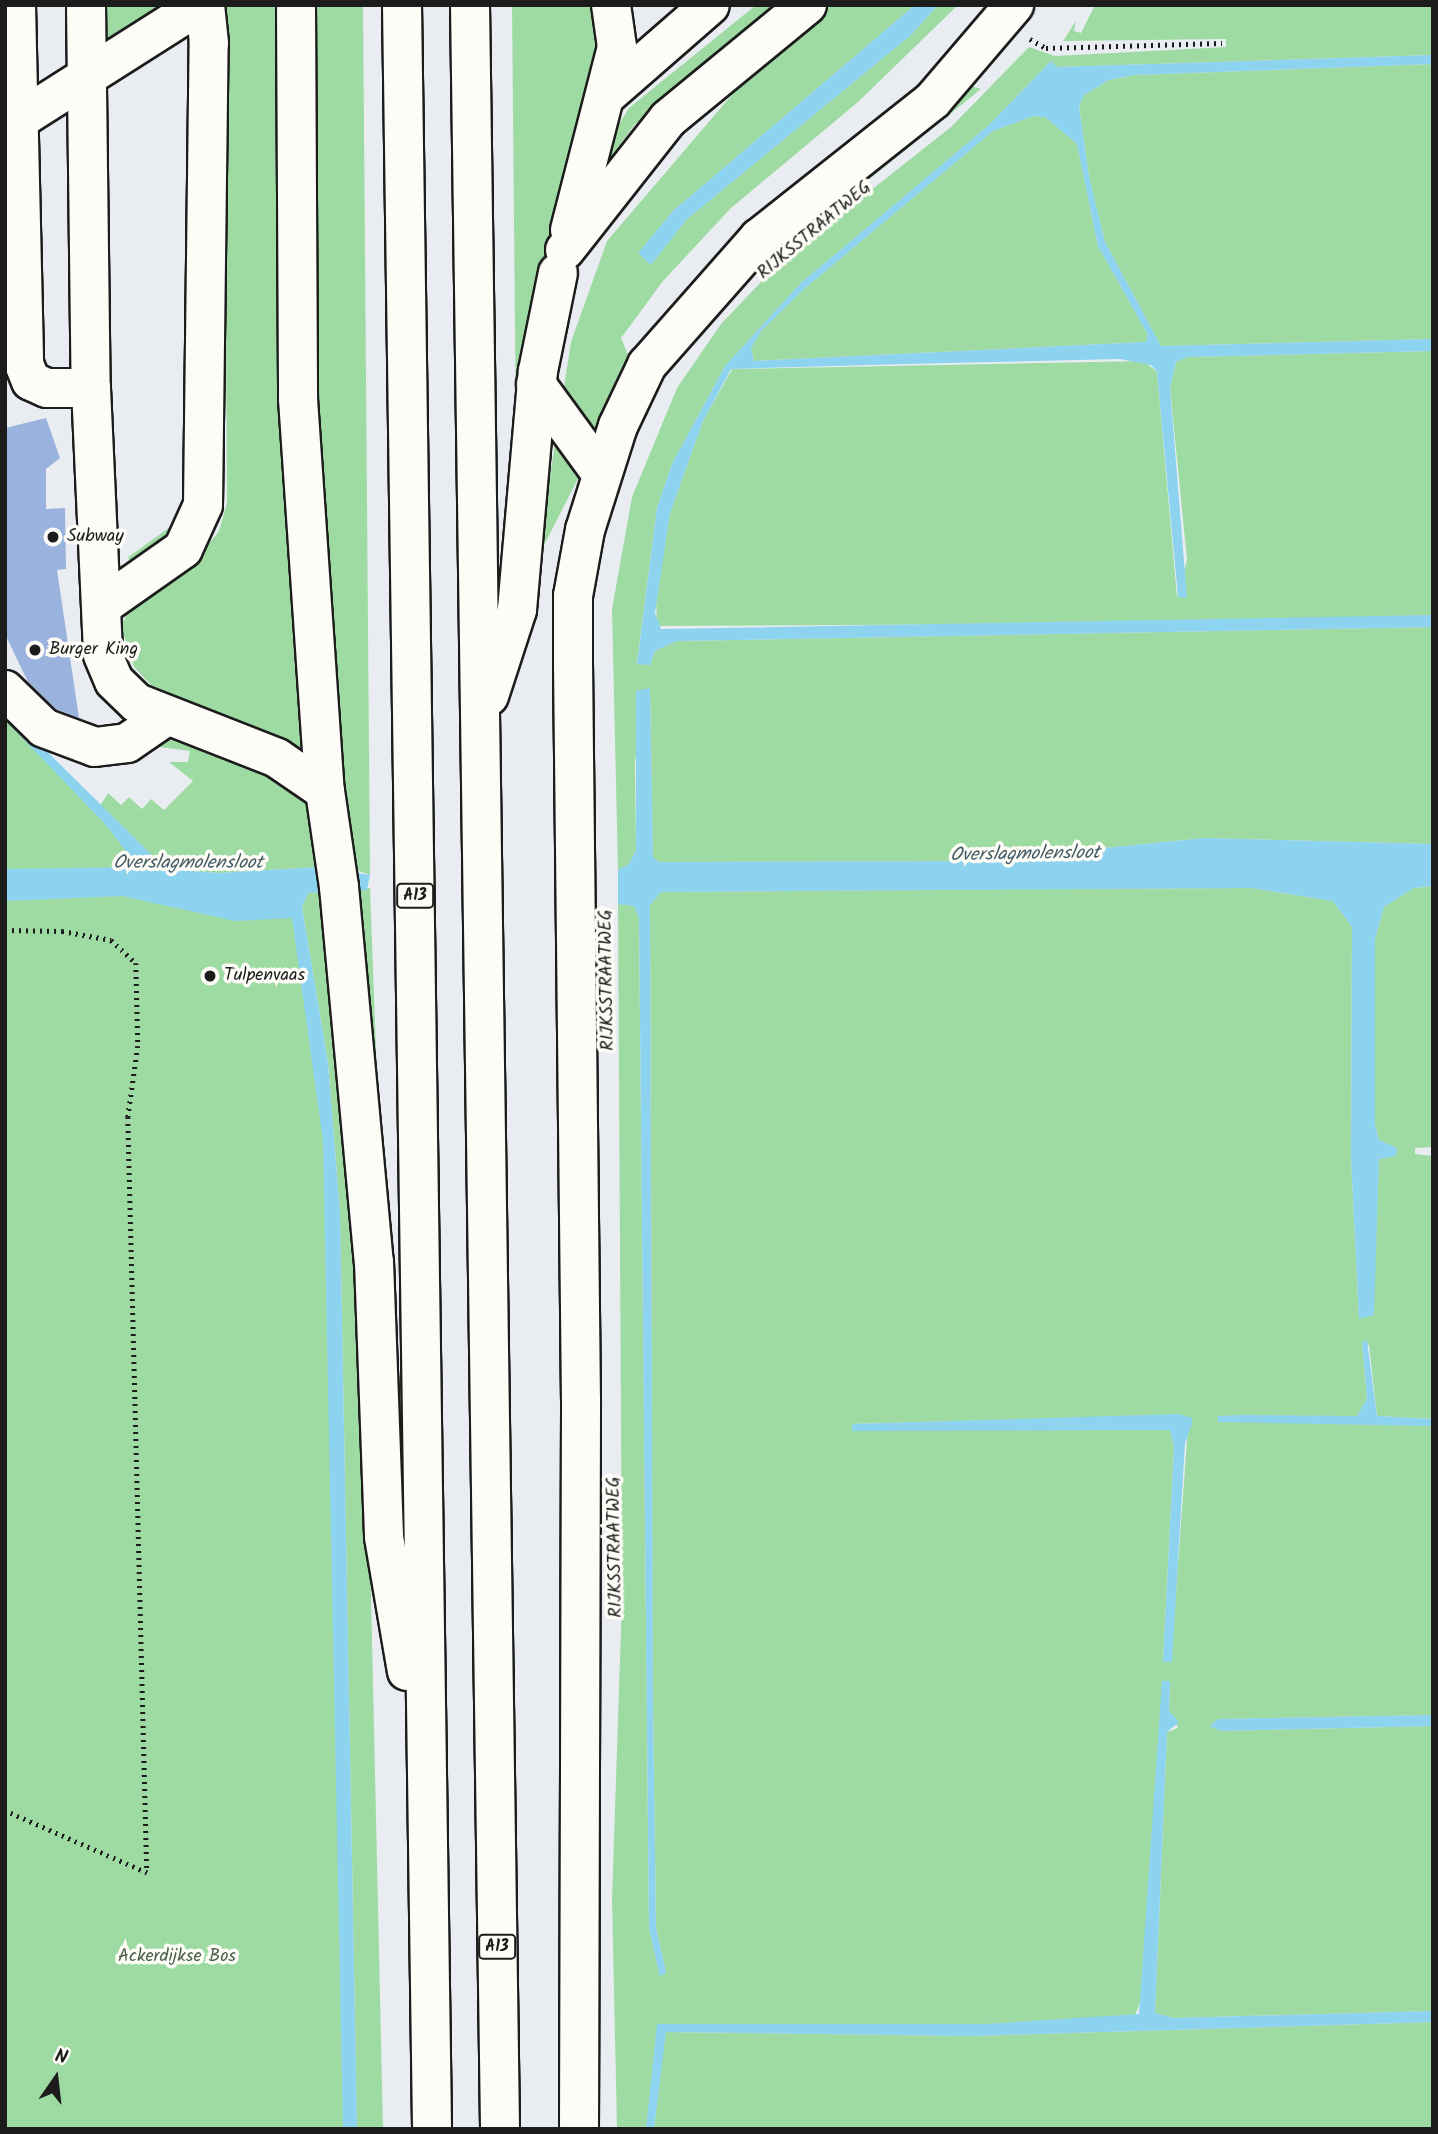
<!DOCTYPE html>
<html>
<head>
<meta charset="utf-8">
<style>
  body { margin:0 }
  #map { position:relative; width:1438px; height:2134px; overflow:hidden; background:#e9edf2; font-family:Kalam,sans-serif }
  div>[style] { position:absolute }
  .green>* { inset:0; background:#9edba3; transform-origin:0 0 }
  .water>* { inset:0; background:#8dd2ee }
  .building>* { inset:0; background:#99b2de }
  .path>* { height:4.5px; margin-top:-2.25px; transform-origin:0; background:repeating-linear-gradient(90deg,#1c1c1c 0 2px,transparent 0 7px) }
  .roads { filter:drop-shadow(2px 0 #1c1c1c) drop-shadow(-2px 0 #1c1c1c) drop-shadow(0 2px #1c1c1c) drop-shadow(0 -2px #1c1c1c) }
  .minor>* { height:38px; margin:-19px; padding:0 19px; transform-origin:19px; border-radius:19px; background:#fdfcf7 }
  .highway>* { height:38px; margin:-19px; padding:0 19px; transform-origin:19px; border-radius:19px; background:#fdfcf7 }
  .dots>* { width:19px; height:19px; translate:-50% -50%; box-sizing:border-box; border:4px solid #fdfcf7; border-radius:50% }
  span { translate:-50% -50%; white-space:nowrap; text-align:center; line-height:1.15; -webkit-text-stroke:7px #fdfcf7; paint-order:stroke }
  .shield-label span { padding:2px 5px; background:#fdfcf7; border:2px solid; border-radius:5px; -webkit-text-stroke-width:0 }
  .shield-label { font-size:16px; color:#1c1c1c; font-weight:700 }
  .street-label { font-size:18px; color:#1c1c1c }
  .poi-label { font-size:18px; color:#1c1c1c }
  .left { translate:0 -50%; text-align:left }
  .park-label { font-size:18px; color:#4a5f4b }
  .water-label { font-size:19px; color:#445c66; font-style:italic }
  .frame { position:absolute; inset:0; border:7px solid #1c1c1c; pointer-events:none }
  .north { position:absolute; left:21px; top:2043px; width:70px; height:70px; -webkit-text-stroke:5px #fdfcf7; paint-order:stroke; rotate:14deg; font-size:19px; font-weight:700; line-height:28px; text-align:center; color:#1c1c1c }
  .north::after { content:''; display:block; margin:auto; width:24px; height:32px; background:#1c1c1c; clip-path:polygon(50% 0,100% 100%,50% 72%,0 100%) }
</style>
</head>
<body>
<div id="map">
  <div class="green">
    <i style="clip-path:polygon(98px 5px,175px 5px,99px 54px)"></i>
    <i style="clip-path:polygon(224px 5px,287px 5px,316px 760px,258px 729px,151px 685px,134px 667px,121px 627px,130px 607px,203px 551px,219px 531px,227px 503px)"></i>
    <i style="clip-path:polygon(304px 5px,363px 5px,370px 875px,356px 870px,319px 630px)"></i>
    <i style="clip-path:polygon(512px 5px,598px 5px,603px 36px,544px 269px,516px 438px)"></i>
    <i style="clip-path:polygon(756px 5px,786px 5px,635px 124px,605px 165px,609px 140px,629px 108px)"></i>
    <i style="clip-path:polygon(831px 5px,915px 5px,673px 211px,651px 264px,686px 220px,911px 35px,938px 5px,958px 5px,858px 102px,731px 208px,663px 281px,621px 338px,634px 369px,537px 559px,571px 342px,607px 241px,737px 89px)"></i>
    <i style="clip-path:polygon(1095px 5px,1433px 5px,1433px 55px,1057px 67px,1051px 61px,989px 125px,801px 283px,725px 366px,672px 464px,657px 508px,637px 663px,650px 665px,655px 651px,677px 641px,1433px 627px,1433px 844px,1205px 838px,974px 861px,659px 862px,653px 858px,650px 689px,635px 760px,636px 850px,629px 864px,618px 870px,612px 609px,632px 497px,677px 388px,721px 324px,780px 262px,951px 127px,1029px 47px,1055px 56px,1226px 47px,1226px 39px,1063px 41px,1076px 21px,1074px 31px,1081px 33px)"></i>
    <i style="clip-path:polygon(1433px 64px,1433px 339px,1161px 346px,1105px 242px,1089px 177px,1079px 106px,1084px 95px,1109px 80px,1134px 75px)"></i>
    <i style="clip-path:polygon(968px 85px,981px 89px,775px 255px,714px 317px,740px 277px)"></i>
    <i style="clip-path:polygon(1033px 116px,1045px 117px,1077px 144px,1098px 246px,1148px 335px,1146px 342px,754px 361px,751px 348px,761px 331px,804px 289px,993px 131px)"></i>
    <i style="clip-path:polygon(1433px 351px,1433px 615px,1183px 623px,657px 626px,656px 597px,670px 513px,703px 421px,732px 369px,1144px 361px,1157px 372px,1177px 597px,1187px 560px,1170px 388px,1176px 362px,1187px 357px)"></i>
    <i style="left:174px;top:524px;width:9px;height:57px;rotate:54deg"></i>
    <i style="clip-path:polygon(5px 716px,140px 854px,164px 890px,290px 901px,328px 1133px,353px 2129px,5px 2129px)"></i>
    <i style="clip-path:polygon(165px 736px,275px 776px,306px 801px,314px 814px,321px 867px,217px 873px,166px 869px,100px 806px,108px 793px,121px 805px,129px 797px,142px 809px,151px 799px,164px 810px,193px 781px,169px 762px,188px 762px,190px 751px,152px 746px)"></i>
    <i style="clip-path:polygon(evenodd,1433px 886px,1433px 1147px,1415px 1148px,1415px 1154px,1433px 1156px,1433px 1419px,1377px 1416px,1369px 1345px,1362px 1342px,1367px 1398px,1357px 1416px,1219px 1416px,1218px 1421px,1433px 1426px,1433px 1715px,1218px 1719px,1210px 1726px,1221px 1731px,1433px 1726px,1433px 2011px,1174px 2018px,1155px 2013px,1167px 1732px,1178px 1728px,1169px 1711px,1170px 1682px,1163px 1681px,1143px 1995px,1134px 2018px,986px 2024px,658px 2024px,646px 2129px,617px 2129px,612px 1899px,622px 1599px,618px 904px,635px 906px,639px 918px,649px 1928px,659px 1972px,666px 1972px,656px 1928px,653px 1709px,650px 905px,661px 892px,1023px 889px,1252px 888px,1333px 901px,1352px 927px,1351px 1157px,1359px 1319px,1379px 1159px,1395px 1156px,1397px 1148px,1379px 1140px,1375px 1125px,1375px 939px,1384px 907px,1414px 888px,1433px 886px,1166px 1415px,1188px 1426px,1171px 1662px,1163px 1661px,1174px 1448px,1170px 1430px,852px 1430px,852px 1424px,1166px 1415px)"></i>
    <i style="clip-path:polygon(370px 888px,379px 1130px,352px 890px)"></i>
    <i style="clip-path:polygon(332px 891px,365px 1328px,383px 2129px,357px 2129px,340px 1213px,328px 1063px,302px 907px,308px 893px)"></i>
    <i style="clip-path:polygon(1433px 2022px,1433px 2129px,654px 2129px,665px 2032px,971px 2036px)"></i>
  </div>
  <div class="water">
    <i style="clip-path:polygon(915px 5px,938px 5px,911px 35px,686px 220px,651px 265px,638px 253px,673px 211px)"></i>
    <i style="clip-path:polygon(evenodd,1433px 55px,1433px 64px,1134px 75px,1109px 80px,1084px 95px,1079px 106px,1089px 177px,1105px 242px,1161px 346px,1433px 339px,1433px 351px,1187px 357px,1176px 362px,1170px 388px,1187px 598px,1178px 597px,1157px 372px,1151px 365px,1120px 359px,906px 364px,731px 369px,703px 421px,670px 513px,655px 613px,661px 629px,1433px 615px,1433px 627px,677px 641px,655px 651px,650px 665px,637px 664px,657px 508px,672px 464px,725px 366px,801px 283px,989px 125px,1051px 61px,1057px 67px,1433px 55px,1033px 116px,1045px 117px,1077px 144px,1098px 246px,1148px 335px,1146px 342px,754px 361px,751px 348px,761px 331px,804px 289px,993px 131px,1033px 116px)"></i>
    <i style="clip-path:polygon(650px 688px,653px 857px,659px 862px,974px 861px,1205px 838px,1433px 844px,1433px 886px,1414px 888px,1384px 907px,1375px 939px,1375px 1125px,1379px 1140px,1397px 1148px,1396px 1156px,1379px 1159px,1374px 1315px,1359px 1319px,1351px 1157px,1352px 927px,1333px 901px,1252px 888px,661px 892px,650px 905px,653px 1709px,656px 1928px,666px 1972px,660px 1977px,649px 1928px,639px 918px,634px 906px,618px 904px,618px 870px,629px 864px,636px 850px,636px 691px)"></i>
    <i style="clip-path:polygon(5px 710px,166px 869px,217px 873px,321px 867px,370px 875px,367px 890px,308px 893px,302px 907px,328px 1063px,340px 1213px,357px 2129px,343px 2129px,323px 1141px,292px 918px,235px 921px,122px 896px,5px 901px,5px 869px,138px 867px,106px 825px,5px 720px)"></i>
    <i style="clip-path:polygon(1367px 1340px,1377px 1416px,1433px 1419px,1433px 1426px,1218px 1422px,1218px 1416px,1241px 1415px,1357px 1416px,1367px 1398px,1362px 1342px)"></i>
    <i style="clip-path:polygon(1179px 1414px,1192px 1418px,1192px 1424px,1185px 1443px,1172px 1662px,1163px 1662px,1174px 1448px,1170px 1430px,852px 1431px,852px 1424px)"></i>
    <i style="clip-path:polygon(1162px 1681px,1170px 1681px,1169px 1711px,1179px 1722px,1167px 1732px,1155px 2013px,1174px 2018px,1433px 2011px,1433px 2022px,971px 2036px,666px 2032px,654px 2129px,646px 2129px,657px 2024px,986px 2024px,1139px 2014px)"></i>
    <i style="clip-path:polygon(1433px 1715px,1433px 1726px,1221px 1731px,1210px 1726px,1218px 1719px)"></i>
  </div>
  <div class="building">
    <i style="clip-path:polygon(46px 418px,60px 458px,46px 469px,46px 509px,65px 508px,66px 569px,57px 570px,79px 718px,56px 709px,28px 682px,5px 634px,5px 428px)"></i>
  </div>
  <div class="path">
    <i style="left:1030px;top:39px;width:18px;rotate:29deg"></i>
    <i style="left:1046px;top:48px;width:176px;rotate:-1.6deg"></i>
    <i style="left:5px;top:930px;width:57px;rotate:1deg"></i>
    <i style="left:62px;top:931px;width:50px;rotate:10.4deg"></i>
    <i style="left:111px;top:940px;width:34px;rotate:43deg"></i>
    <i style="left:136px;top:963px;width:83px;rotate:88.6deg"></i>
    <i style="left:138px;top:1046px;width:72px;rotate:98deg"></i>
    <i style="left:128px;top:1117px;width:756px;rotate:88.56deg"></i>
    <i style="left:147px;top:1873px;width:155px;rotate:-156.4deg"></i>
  </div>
  <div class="roads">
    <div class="minor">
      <i style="left:16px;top:5px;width:359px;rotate:88.7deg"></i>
      <i style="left:24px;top:364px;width:18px;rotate:68deg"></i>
      <i style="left:31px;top:381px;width:17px;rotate:24deg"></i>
      <i style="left:47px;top:388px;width:44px"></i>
      <i style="left:86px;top:5px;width:383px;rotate:89.3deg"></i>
      <i style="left:91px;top:388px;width:267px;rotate:87.4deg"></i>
      <i style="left:103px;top:655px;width:28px;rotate:67deg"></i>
      <i style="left:114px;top:681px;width:32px;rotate:44deg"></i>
      <i style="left:137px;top:703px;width:150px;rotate:21.4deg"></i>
      <i style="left:277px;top:758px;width:58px;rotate:34.5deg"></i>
      <i style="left:296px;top:5px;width:394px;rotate:89.7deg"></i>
      <i style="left:298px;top:399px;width:393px;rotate:86.1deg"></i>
      <i style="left:608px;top:94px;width:135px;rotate:-41.1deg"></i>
      <i style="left:17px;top:121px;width:217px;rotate:-32.4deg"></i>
      <i style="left:570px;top:230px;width:189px;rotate:-75.6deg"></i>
      <i style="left:617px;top:47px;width:42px;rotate:-98.1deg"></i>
      <i style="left:565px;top:250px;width:167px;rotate:-51.8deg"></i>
      <i style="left:668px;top:119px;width:180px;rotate:-39.4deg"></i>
      <i style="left:536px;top:384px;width:110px;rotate:53.9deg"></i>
      <i style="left:102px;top:606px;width:99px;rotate:-35.1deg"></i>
      <i style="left:183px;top:549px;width:48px;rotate:-65.6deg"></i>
      <i style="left:203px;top:505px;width:462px;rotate:-89.3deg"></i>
      <i style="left:209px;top:43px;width:38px;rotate:-96deg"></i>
      <i style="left:5px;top:690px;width:54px;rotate:44.3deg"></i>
      <i style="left:44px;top:728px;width:54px;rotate:20.4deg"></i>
      <i style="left:95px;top:747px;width:32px;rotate:-7deg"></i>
      <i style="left:127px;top:743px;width:46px;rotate:-34.4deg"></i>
      <i style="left:579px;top:2129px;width:727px;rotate:-89.84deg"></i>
      <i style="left:581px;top:1402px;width:736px;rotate:-90.62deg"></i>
      <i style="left:573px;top:666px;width:70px;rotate:-90deg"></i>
      <i style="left:573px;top:596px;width:67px;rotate:-79.7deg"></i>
      <i style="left:585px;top:530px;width:109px;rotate:-72.4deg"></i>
      <i style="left:618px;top:426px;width:68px;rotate:-64.6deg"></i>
      <i style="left:647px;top:365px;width:169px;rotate:-48.6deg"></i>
      <i style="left:759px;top:238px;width:222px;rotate:-38.4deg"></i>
      <i style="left:933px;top:100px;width:125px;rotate:-49.5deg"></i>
    </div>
    <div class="highway">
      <i style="left:402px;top:5px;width:2124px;rotate:89.19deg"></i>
      <i style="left:470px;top:5px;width:2124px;rotate:89.19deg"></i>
      <i style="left:489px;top:696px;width:90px;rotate:-72deg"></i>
      <i style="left:517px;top:610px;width:240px;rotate:-85deg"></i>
      <i style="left:538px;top:371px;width:100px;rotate:-78.5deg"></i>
      <i style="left:325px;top:791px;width:97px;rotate:81.7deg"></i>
      <i style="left:339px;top:887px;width:377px;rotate:84.7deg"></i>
      <i style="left:374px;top:1262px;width:275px;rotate:87.9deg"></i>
      <i style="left:384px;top:1537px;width:136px;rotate:80.3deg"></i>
    </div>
  </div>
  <div class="dots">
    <i style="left:53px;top:537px;background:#1c1c1c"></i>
    <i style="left:35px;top:650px;background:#1c1c1c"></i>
    <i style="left:210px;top:976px;background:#1c1c1c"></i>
  </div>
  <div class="shield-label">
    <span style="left:415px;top:896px">A13</span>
    <span style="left:497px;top:1947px">A13</span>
  </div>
  <div class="street-label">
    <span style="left:815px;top:231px;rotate:-40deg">RIJKSSTRAATWEG</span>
    <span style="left:608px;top:980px;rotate:-91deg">RIJKSSTRAATWEG</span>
    <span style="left:616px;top:1547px;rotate:-91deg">RIJKSSTRAATWEG</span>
  </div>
  <div class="poi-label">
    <span class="left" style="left:67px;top:537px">Subway</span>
    <span class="left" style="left:49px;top:650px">Burger King</span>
    <span class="left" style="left:224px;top:976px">Tulpenvaas</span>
  </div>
  <div class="park-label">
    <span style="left:177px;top:1957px">Ackerdijkse Bos</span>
  </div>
  <div class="water-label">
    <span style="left:1025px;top:855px;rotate:-1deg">Overslagmolensloot</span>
    <span style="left:188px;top:864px">Overslagmolensloot</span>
  </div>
  <div class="frame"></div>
  <div class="north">N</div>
</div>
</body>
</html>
